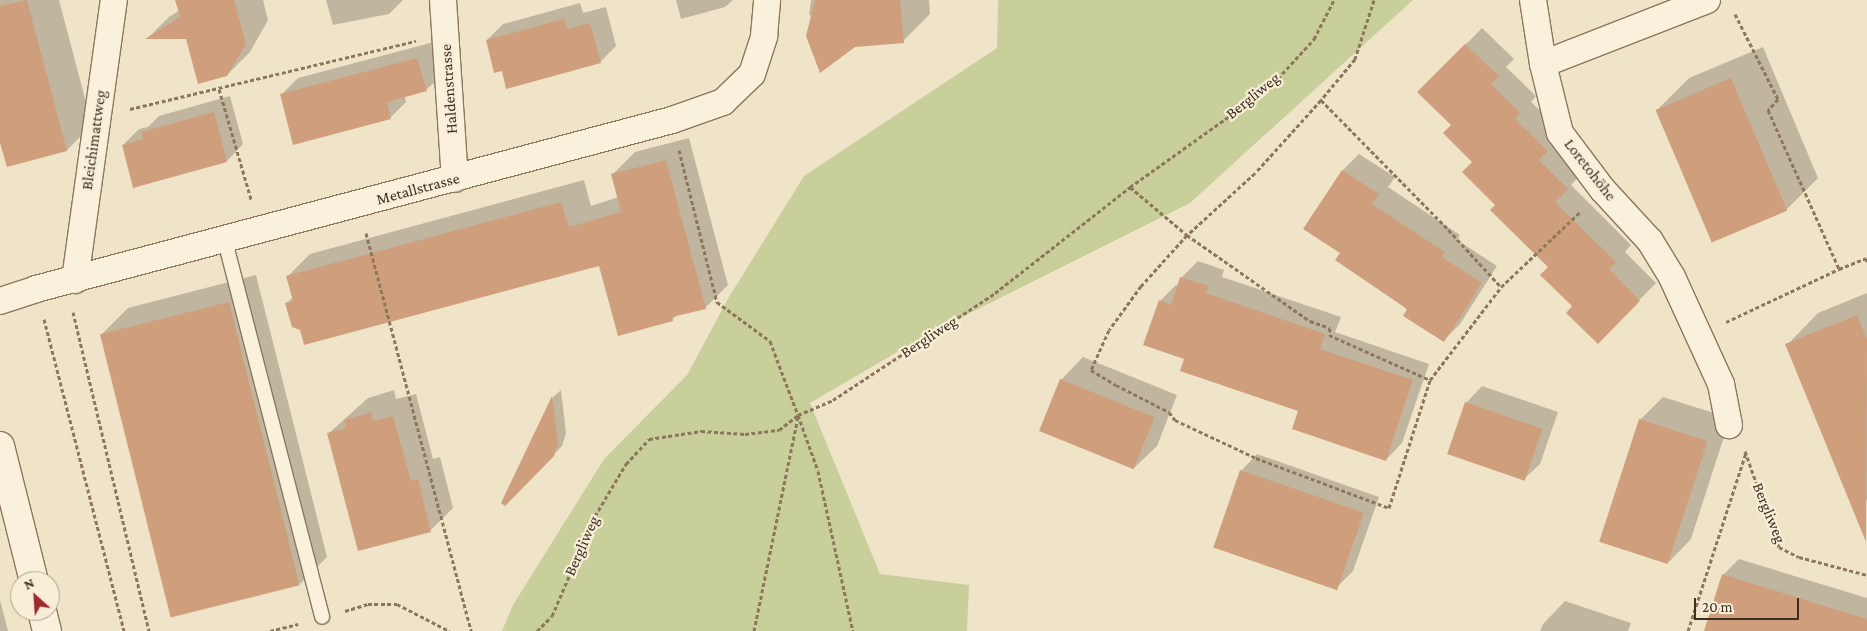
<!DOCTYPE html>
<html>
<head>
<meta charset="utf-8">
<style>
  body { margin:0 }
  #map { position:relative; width:1867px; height:631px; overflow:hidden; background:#f0e4c8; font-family:"Crimson Pro",serif }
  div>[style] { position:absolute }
  .green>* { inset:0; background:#c9cf9b }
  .shadow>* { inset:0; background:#0003 }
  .building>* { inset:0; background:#cf9f7d; transform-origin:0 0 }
  .path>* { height:3px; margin-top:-1.5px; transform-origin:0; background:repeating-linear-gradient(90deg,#8d765c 0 4px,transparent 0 6.5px) }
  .roads { filter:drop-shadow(1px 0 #8d765c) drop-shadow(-1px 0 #8d765c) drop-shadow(0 1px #8d765c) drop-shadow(0 -1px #8d765c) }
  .service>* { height:14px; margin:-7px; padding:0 7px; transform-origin:7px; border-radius:7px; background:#faf1dc }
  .minor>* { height:26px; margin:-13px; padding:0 13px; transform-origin:13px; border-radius:13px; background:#faf1dc }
  .tertiary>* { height:28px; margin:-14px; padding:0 14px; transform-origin:14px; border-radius:14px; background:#faf1dc }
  span { translate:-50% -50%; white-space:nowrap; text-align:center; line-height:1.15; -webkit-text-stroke:4.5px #f7eed8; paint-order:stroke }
  .street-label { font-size:16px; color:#3d2e20 }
  .north { position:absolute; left:10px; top:571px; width:50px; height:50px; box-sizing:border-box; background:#f7eed8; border:1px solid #ada18e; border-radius:50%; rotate:334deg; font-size:14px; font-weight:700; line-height:20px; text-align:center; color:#3d2e20 }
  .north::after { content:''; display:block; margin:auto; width:18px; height:22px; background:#9e2a2b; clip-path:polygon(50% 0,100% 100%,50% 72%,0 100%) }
  .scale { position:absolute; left:1694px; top:598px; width:105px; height:22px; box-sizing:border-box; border:2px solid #3d2e20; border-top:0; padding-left:6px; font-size:15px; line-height:18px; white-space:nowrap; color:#3d2e20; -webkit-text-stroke:4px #f7eed8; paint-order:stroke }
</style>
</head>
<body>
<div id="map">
  <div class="green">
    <i style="clip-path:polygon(998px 0,1413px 0,1190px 203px,928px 334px,810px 403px,880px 574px,969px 585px,967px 631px,502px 631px,513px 605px,604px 459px,687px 375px,729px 297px,804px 176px,997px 48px)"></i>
  </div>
  <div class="shadow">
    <i style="clip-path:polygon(0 0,59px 0,92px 125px,67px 150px,7px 166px,0 138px)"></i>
    <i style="clip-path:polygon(177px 0,263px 0,268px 20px,250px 52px,227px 75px,187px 37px,148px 38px,169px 17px,180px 10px)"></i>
    <i style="clip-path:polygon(326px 0,403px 0,389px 14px,333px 25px)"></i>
    <i style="clip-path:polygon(676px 0,733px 0,725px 7px,681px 19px)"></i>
    <i style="clip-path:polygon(811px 0,929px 0,930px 14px,903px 41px,809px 15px)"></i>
    <i style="clip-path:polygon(580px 3px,583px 13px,606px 7px,616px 46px,600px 62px,503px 70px,487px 40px,503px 24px)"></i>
    <i style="clip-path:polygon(1482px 28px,1514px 59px,1506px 67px,1536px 96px,1531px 102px,1563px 133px,1584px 171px,1571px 185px,1631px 245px,1625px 252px,1656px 283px,1598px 342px,1549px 267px,1497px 204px,1452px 125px,1419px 92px)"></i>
    <i style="clip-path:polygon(434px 42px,443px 74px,426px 90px,405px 96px,406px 102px,390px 118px,281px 95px,298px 78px)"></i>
    <i style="clip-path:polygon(1763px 47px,1818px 178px,1786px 210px,1657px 110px,1689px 78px)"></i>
    <i style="clip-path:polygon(230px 96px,243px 144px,227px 161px,123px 145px,139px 129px,148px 127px,159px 116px)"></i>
    <i style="clip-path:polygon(689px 138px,728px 285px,705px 308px,677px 315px,672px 320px,600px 264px,301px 329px,287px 303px,293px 297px,287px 277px,310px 254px,584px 180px,591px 206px,619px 197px,612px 175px,635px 152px)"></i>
    <i style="clip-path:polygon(1359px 154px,1395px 177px,1388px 187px,1460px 235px,1457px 240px,1497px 266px,1460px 324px,1443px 341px,1342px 253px,1304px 228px,1343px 170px)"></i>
    <i style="clip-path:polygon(1198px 261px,1224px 270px,1222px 277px,1341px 317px,1335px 332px,1429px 364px,1402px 443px,1386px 460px,1300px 411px,1185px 358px,1160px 301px,1176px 285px,1179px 286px,1181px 278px)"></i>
    <i style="clip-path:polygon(256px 275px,327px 557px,300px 584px,101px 335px,128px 308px)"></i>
    <i style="clip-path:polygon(1867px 293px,1867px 500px,1852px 505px,1787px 345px,1818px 313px)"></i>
    <i style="clip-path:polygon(1083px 357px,1177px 395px,1157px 446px,1134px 468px,1061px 380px)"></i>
    <i style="clip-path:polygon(1482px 386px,1558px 412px,1540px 464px,1523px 480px,1466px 403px)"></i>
    <i style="clip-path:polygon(394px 390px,396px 399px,416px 394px,433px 459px,440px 457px,453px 508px,431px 530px,359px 549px,329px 433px,368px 398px)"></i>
    <i style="clip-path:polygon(561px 390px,566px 433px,562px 446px,505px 504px,502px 503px,553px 397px)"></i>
    <i style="clip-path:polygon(1663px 397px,1730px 418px,1691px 539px,1669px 562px,1640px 420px)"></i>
    <i style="clip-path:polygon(1257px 454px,1379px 497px,1353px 571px,1336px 588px,1241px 471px)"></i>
    <i style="clip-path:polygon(1739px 559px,1867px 598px,1867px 631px,1706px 631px,1723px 575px)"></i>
    <i style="clip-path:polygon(0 600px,8px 631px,0 631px)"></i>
    <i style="clip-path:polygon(1565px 601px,1631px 623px,1628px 631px,1540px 631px,1543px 624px)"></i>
  </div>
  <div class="building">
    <i style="clip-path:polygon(27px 0,67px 151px,7px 167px,0 143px,0 6px)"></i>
    <i style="clip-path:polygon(175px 0,234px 0,246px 44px,227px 76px,198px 84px,186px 39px,145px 39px,180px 17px)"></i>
    <i style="clip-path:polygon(815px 0,900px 0,904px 43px,855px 47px,820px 73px,806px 36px)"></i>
    <i style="clip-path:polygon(564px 19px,567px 29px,590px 23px,601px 63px,506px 89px,502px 71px,494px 73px,486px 40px)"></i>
    <i style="clip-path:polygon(1465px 44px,1499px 76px,1491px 84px,1520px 113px,1515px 119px,1548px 151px,1539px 160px,1568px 189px,1555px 202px,1616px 262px,1609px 269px,1640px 301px,1598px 344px,1566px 313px,1572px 306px,1540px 275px,1548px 267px,1490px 210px,1495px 205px,1462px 172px,1472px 162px,1443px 133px,1451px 125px,1417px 92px)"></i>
    <i style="clip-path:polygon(417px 58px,427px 91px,387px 102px,391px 119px,293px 145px,280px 94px)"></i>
    <i style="left:1731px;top:78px;width:144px;height:82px;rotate:67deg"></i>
    <i style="clip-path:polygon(214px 112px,227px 162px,133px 188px,122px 145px,143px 139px,141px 132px)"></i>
    <i style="clip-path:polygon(666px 160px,706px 309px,672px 317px,673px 321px,618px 336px,599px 266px,304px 345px,300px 330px,292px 327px,285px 303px,293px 301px,286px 276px,561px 202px,569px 227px,621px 212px,611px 174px)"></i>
    <i style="clip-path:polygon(1342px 170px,1379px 194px,1372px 204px,1445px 252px,1442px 257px,1482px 283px,1444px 342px,1403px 316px,1407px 309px,1335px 260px,1340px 253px,1303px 229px)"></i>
    <i style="clip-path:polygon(1180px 277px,1209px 286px,1206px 293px,1325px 334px,1320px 349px,1413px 380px,1386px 461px,1292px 429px,1298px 411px,1180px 371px,1184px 359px,1143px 345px,1159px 300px,1171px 305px)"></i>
    <i style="left:229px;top:302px;width:292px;height:133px;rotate:76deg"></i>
    <i style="clip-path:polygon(1857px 315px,1867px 339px,1866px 542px,1785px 344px)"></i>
    <i style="left:1060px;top:379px;width:102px;height:56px;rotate:22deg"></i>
    <i style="clip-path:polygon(552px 396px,558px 443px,554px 456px,505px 506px,501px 503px)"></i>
    <i style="left:1465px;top:402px;width:82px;height:55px;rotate:19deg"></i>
    <i style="clip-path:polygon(371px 412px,373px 421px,393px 416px,411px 481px,418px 479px,431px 532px,358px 551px,327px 433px,346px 428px,344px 420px)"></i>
    <i style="left:1639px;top:419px;width:72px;height:129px;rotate:18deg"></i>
    <i style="left:1240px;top:470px;width:131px;height:82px;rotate:19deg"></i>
    <i style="clip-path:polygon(1722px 574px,1867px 619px,1867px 631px,1704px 631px)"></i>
  </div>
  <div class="path">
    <i style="left:1374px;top:0;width:62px;rotate:107.9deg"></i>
    <i style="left:1355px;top:59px;width:53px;rotate:129.7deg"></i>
    <i style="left:1321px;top:100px;width:98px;rotate:132.1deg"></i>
    <i style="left:1255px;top:173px;width:92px;rotate:137.6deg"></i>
    <i style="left:1187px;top:235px;width:69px;rotate:132deg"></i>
    <i style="left:1141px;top:286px;width:54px;rotate:126deg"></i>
    <i style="left:1109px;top:330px;width:44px;rotate:114.2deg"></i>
    <i style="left:1091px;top:370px;width:29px;rotate:31deg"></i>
    <i style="left:1116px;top:385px;width:59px;rotate:27deg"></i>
    <i style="left:1169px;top:412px;width:10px;rotate:53deg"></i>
    <i style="left:1175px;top:420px;width:89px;rotate:25.1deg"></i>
    <i style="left:1256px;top:458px;width:142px;rotate:20.6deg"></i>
    <i style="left:1389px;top:508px;width:134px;rotate:-72.2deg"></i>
    <i style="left:1430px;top:380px;width:117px;rotate:-52.6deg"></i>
    <i style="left:1501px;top:287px;width:110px;rotate:-43.5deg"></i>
    <i style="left:1735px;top:14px;width:95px;rotate:63.2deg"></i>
    <i style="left:1778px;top:99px;width:15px;rotate:132deg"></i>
    <i style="left:1768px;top:110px;width:174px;rotate:65.9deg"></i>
    <i style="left:1839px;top:269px;width:29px;rotate:-22deg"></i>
    <i style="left:1866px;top:258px;width:4px;rotate:76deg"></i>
    <i style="left:219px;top:89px;width:115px;rotate:73.8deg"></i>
    <i style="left:1321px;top:100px;width:175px;rotate:45.5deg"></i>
    <i style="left:1444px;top:225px;width:84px;rotate:47.4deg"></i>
    <i style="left:130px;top:109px;width:294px;rotate:-13.4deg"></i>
    <i style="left:679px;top:150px;width:157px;rotate:76deg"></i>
    <i style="left:717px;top:302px;width:66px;rotate:36.3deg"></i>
    <i style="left:770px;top:341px;width:79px;rotate:69.3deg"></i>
    <i style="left:798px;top:415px;width:59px;rotate:70.3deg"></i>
    <i style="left:818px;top:471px;width:164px;rotate:77.7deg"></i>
    <i style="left:1130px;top:187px;width:75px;rotate:40.1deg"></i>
    <i style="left:1187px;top:235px;width:150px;rotate:35deg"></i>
    <i style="left:1310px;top:321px;width:21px;rotate:19deg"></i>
    <i style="left:1330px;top:328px;width:7px;rotate:98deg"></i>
    <i style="left:1329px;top:335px;width:111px;rotate:24deg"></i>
    <i style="left:366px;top:233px;width:412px;rotate:75.2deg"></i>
    <i style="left:73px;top:312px;width:328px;rotate:76.6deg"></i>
    <i style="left:44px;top:319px;width:322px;rotate:75.6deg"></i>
    <i style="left:1726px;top:322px;width:125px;rotate:-25.1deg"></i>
    <i style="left:1745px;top:451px;width:102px;rotate:70.5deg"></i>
    <i style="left:1779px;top:547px;width:22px;rotate:27deg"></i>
    <i style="left:1799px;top:557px;width:70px;rotate:14.8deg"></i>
    <i style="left:345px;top:611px;width:24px;rotate:-17deg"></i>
    <i style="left:368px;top:604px;width:29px"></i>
    <i style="left:397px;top:604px;width:59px;rotate:27.4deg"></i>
    <i style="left:270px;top:631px;width:29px;rotate:-14deg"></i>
    <i style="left:537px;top:631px;width:21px;rotate:-45deg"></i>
    <i style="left:552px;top:616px;width:109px;rotate:-66.7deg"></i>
    <i style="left:595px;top:516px;width:61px;rotate:-59.2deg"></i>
    <i style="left:626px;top:464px;width:34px;rotate:-47deg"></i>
    <i style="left:649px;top:439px;width:53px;rotate:-8.7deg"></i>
    <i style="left:701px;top:431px;width:44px;rotate:3.9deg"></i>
    <i style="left:745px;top:434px;width:34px;rotate:-7deg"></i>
    <i style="left:779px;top:430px;width:24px;rotate:-38deg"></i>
    <i style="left:798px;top:415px;width:38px;rotate:-23deg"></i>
    <i style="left:833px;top:400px;width:194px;rotate:-33.4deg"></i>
    <i style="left:995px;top:293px;width:172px;rotate:-38.1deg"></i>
    <i style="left:1130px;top:187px;width:171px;rotate:-35.5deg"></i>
    <i style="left:1269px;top:88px;width:67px;rotate:-47.4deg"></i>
    <i style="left:1314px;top:39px;width:44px;rotate:-62.9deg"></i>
    <i style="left:754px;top:631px;width:219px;rotate:-78.4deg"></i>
    <i style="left:1688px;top:631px;width:188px;rotate:-72deg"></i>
  </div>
  <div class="roads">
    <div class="service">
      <i style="left:225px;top:241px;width:388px;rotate:75.5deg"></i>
    </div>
    <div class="minor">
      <i style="left:443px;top:0;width:179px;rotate:86.2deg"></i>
      <i style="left:1533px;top:0;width:65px;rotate:81.1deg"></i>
      <i style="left:1543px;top:64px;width:71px;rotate:76.2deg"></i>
      <i style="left:1560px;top:133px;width:71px;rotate:53deg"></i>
      <i style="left:1603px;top:190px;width:69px;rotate:47.3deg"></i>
      <i style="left:1650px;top:241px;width:42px;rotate:58.6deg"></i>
      <i style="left:1672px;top:277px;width:118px;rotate:65.4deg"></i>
      <i style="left:1721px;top:384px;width:42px;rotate:79deg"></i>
      <i style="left:1543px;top:64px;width:176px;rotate:-21.3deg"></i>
      <i style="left:75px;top:280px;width:283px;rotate:-82.1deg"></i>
      <i style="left:0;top:301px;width:38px;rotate:-18deg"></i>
      <i style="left:36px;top:289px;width:658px;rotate:-14.88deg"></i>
      <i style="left:672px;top:120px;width:54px;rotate:-19.4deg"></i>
      <i style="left:723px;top:102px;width:40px;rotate:-44deg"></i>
      <i style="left:752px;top:74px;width:40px;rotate:-72deg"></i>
      <i style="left:764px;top:36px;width:36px;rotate:-85deg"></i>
    </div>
    <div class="tertiary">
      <i style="left:0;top:446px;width:139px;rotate:75.9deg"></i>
      <i style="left:42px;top:611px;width:21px;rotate:76deg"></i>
    </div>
  </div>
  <div class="street-label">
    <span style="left:449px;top:89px;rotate:-94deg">Haldenstrasse</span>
    <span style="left:1253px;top:96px;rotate:-39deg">Bergliweg</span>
    <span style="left:94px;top:140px;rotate:-82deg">Bleichimattweg</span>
    <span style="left:1590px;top:170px;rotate:52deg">Loretohöhe</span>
    <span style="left:418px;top:189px;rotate:-15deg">Metallstrasse</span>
    <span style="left:929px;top:337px;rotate:-33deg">Bergliweg</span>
    <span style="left:1769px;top:513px;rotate:68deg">Bergliweg</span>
    <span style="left:582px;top:546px;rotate:-66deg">Bergliweg</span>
  </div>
  <div class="north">N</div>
  <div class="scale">20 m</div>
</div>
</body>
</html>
